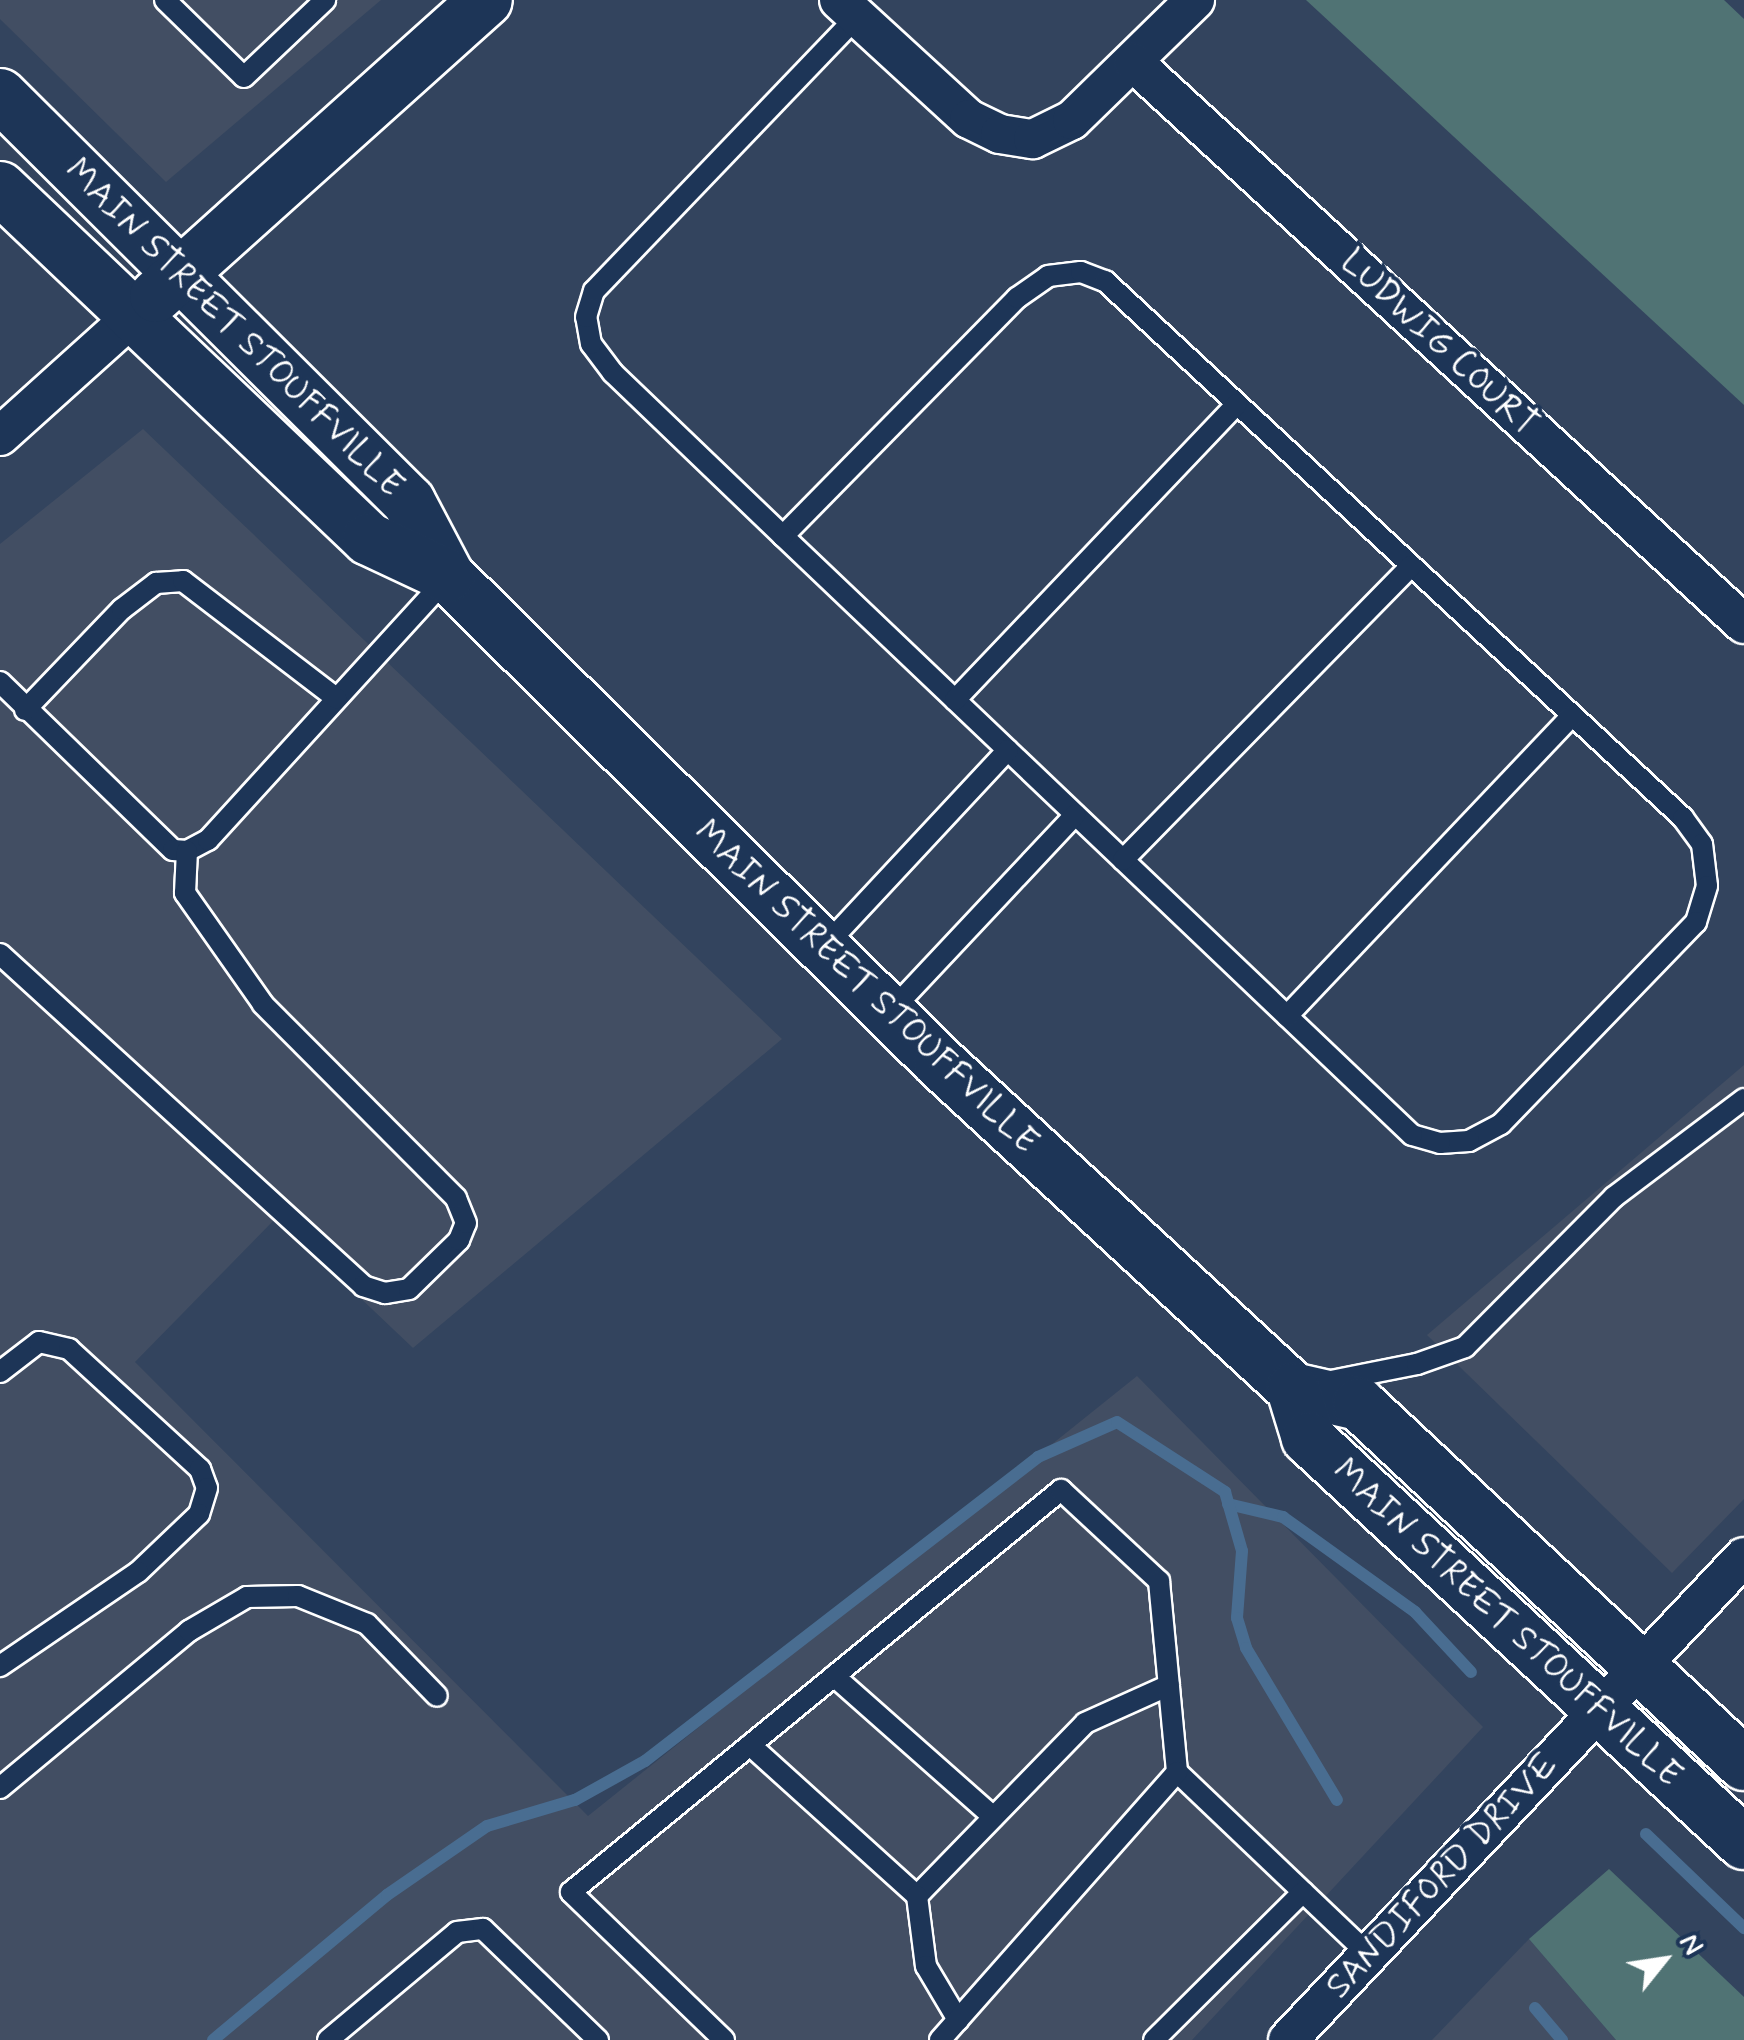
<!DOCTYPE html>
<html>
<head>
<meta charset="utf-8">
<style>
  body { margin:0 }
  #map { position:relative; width:1744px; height:2040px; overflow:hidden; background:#33445e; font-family:Mynerve,sans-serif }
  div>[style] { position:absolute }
  .built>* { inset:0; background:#424e63 }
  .green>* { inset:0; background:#507374 }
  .stream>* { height:12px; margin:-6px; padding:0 6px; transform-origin:6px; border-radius:6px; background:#496d91 }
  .roads { filter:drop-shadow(2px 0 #fff) drop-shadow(-2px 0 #fff) drop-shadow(0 2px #fff) drop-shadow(0 -2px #fff) }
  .lane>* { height:20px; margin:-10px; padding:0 10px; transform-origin:10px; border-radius:10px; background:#1d3557 }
  .street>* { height:38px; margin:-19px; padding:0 19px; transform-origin:19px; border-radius:19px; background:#1d3557 }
  .secondary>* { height:52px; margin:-26px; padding:0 26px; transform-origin:26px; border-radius:26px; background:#1d3557 }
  span { translate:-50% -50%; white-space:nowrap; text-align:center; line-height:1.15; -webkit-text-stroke:8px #1d3557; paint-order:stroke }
  .street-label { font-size:35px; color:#fff }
  .north { position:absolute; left:1614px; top:1910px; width:100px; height:100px; -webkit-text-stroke:8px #1d3557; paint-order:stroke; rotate:60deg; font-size:28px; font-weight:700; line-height:40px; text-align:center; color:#fff }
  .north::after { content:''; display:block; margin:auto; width:35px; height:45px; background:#fff; clip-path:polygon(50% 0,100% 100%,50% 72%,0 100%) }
</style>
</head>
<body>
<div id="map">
  <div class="built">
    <i style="clip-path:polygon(0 0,381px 0,166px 182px,0 19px)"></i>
    <i style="clip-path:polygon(143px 429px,782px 1039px,413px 1348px,276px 1218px,135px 1362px,588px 1816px,1137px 1376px,1483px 1727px,1192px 2040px,0 2040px,0 544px)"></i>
    <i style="clip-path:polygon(1744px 1065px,1744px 1499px,1672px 1573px,1427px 1335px)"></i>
    <i style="clip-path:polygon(1529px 1939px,1616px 2040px,1432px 2040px)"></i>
  </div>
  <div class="green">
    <i style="clip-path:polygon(1306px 0,1724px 0,1744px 19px,1744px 405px)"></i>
    <i style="clip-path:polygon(1609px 1869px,1744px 1997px,1744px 2040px,1616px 2040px,1529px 1939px)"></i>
  </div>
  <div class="stream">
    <i style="left:1228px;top:1504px;width:57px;rotate:13.3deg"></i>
    <i style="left:1283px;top:1517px;width:163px;rotate:35.7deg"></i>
    <i style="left:1415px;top:1612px;width:82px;rotate:47deg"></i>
    <i style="left:1646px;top:1834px;width:136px;rotate:43.8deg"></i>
    <i style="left:1535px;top:2008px;width:42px;rotate:49.8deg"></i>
    <i style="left:213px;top:2040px;width:226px;rotate:-39.8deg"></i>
    <i style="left:387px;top:1895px;width:121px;rotate:-34.6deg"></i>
    <i style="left:487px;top:1826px;width:92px;rotate:-16.5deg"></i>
    <i style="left:575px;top:1800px;width:80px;rotate:-29.1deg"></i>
    <i style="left:645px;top:1761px;width:497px;rotate:-37.7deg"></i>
    <i style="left:1038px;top:1457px;width:86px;rotate:-23.9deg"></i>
    <i style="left:1117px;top:1422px;width:129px;rotate:32.9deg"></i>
    <i style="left:1225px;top:1492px;width:61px;rotate:73.9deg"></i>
    <i style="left:1242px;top:1551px;width:67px;rotate:94.3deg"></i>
    <i style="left:1237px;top:1618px;width:31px;rotate:73deg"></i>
    <i style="left:1246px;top:1648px;width:177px;rotate:59.1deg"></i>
  </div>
  <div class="roads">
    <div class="lane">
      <i style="left:165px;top:0;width:110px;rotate:44.3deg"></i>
      <i style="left:244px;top:77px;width:112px;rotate:-43.5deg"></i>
      <i style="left:783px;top:536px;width:334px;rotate:-45.5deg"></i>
      <i style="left:1017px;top:298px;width:38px;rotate:-35deg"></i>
      <i style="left:1048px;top:276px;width:33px;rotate:-7deg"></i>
      <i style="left:1081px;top:272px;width:26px;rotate:21deg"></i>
      <i style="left:1105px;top:281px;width:789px;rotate:42.89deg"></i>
      <i style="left:1683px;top:818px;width:32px;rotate:54deg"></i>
      <i style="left:1702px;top:844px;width:42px;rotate:83.2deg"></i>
      <i style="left:1707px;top:886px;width:38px;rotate:107deg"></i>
      <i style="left:1696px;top:922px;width:281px;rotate:134deg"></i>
      <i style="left:1501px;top:1124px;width:36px;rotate:152deg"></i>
      <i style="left:1469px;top:1141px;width:29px;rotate:176deg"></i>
      <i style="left:1440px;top:1143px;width:29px;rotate:-164deg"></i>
      <i style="left:1412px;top:1135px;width:869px;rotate:-136.4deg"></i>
      <i style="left:783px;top:536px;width:236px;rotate:-136.2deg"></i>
      <i style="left:613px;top:373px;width:36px;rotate:-127deg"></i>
      <i style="left:591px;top:344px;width:27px;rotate:-100deg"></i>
      <i style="left:586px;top:317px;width:27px;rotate:-73deg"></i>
      <i style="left:594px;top:291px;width:380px;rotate:-46.2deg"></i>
      <i style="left:0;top:682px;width:241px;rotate:44.2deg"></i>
      <i style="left:173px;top:850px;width:14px;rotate:4deg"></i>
      <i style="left:187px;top:851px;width:24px;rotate:-28deg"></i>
      <i style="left:208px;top:840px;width:353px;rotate:-47.6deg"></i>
      <i style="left:955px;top:700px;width:409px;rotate:-46.4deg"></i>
      <i style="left:25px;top:710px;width:140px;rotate:-46.2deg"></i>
      <i style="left:122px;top:609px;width:43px;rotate:-37.4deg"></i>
      <i style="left:156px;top:583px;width:27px;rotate:-4deg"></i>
      <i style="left:183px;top:581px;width:193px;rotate:37.4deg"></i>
      <i style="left:1123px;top:860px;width:412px;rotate:-45.6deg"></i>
      <i style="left:825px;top:946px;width:268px;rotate:-47deg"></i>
      <i style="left:0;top:954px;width:492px;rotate:42.4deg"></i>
      <i style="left:363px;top:1286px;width:23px;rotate:18deg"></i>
      <i style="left:385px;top:1293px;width:24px;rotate:-9deg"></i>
      <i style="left:409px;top:1289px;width:70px;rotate:-44.4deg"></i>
      <i style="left:459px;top:1240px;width:18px;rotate:-68deg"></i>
      <i style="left:466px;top:1223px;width:27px;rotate:-112deg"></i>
      <i style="left:456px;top:1198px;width:274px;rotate:-134.9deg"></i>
      <i style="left:263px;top:1004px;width:136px;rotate:-125.1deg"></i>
      <i style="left:185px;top:893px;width:42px;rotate:-87.3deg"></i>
      <i style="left:889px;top:1013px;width:272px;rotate:-46.8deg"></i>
      <i style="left:1287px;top:1016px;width:414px;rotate:-46.5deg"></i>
      <i style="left:0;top:1372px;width:49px;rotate:-37.6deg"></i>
      <i style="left:39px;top:1342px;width:31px;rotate:13deg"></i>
      <i style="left:69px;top:1349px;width:178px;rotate:42.5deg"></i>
      <i style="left:200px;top:1469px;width:20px;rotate:70deg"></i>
      <i style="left:207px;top:1488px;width:27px;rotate:107deg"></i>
      <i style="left:199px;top:1514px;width:84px;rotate:136.4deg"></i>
      <i style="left:138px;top:1572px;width:167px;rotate:145.7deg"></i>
      <i style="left:1331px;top:1381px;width:88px;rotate:-11.2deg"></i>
      <i style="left:1417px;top:1364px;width:51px;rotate:-19.5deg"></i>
      <i style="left:1465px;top:1347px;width:211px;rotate:-45.2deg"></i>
      <i style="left:1614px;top:1197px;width:163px;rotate:-37deg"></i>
      <i style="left:834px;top:1676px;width:211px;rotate:41.5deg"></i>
      <i style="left:750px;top:1745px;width:225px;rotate:42.1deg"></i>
      <i style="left:917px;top:1896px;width:241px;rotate:-45.8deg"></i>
      <i style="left:1085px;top:1723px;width:92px;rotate:-24.3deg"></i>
      <i style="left:0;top:1788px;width:246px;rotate:-39.7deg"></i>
      <i style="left:189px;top:1631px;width:67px;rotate:-30.4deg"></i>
      <i style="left:247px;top:1597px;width:51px;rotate:-1.1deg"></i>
      <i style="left:298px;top:1596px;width:74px;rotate:22.1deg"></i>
      <i style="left:367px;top:1624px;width:100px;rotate:45.8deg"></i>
      <i style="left:917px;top:1896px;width:71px;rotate:82.7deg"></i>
      <i style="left:926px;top:1966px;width:63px;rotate:59.3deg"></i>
      <i style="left:328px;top:2040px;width:168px;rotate:-39.9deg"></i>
      <i style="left:457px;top:1932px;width:26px;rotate:-7deg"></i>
      <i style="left:483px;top:1929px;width:160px;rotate:44deg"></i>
      <i style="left:724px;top:2040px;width:213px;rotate:-136deg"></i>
      <i style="left:571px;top:1892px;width:634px;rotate:-39.37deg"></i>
      <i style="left:1061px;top:1490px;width:134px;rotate:42.9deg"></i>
      <i style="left:1159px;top:1581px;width:192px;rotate:84.6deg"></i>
      <i style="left:1177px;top:1772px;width:264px;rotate:43.6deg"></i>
      <i style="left:940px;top:2040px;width:358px;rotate:-48.5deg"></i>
      <i style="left:1154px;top:2040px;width:210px;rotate:-44.8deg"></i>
    </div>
    <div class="street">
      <i style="left:839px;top:0;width:176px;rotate:42.5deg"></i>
      <i style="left:969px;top:119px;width:34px;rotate:26deg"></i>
      <i style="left:1000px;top:134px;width:33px;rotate:9deg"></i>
      <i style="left:1033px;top:139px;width:43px;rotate:-26deg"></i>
      <i style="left:1072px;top:120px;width:172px;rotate:-44.3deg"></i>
      <i style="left:1133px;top:62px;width:830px;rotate:42.61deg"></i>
      <i style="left:0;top:436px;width:178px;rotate:-42deg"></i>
      <i style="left:1288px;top:2040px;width:664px;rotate:-46.65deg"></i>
    </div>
    <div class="secondary">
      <i style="left:0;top:95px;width:577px;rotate:44.86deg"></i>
      <i style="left:409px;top:502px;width:84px;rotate:62.2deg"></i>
      <i style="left:448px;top:576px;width:692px;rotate:44.71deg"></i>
      <i style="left:940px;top:1063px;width:481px;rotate:42.7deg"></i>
      <i style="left:1293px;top:1389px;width:68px;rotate:12.8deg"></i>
      <i style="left:1359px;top:1404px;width:527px;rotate:43.08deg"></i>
      <i style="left:0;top:188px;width:509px;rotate:43.57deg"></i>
      <i style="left:369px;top:539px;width:87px;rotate:25.1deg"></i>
      <i style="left:156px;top:296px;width:443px;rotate:-41.9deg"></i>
      <i style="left:1293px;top:1389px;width:51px;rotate:73deg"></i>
      <i style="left:1308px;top:1438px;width:595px;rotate:42.89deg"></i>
    </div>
  </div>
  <div class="street-label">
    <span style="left:234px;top:328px;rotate:45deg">MAIN STREET STOUFFVILLE</span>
    <span style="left:1439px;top:343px;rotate:43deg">LUDWIG COURT</span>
    <span style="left:866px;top:987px;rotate:44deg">MAIN STREET STOUFFVILLE</span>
    <span style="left:1507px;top:1623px;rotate:43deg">MAIN STREET STOUFFVILLE</span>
    <span style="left:1442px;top:1876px;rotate:-47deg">SANDIFORD DRIVE</span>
  </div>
  <div class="north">N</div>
</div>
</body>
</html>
